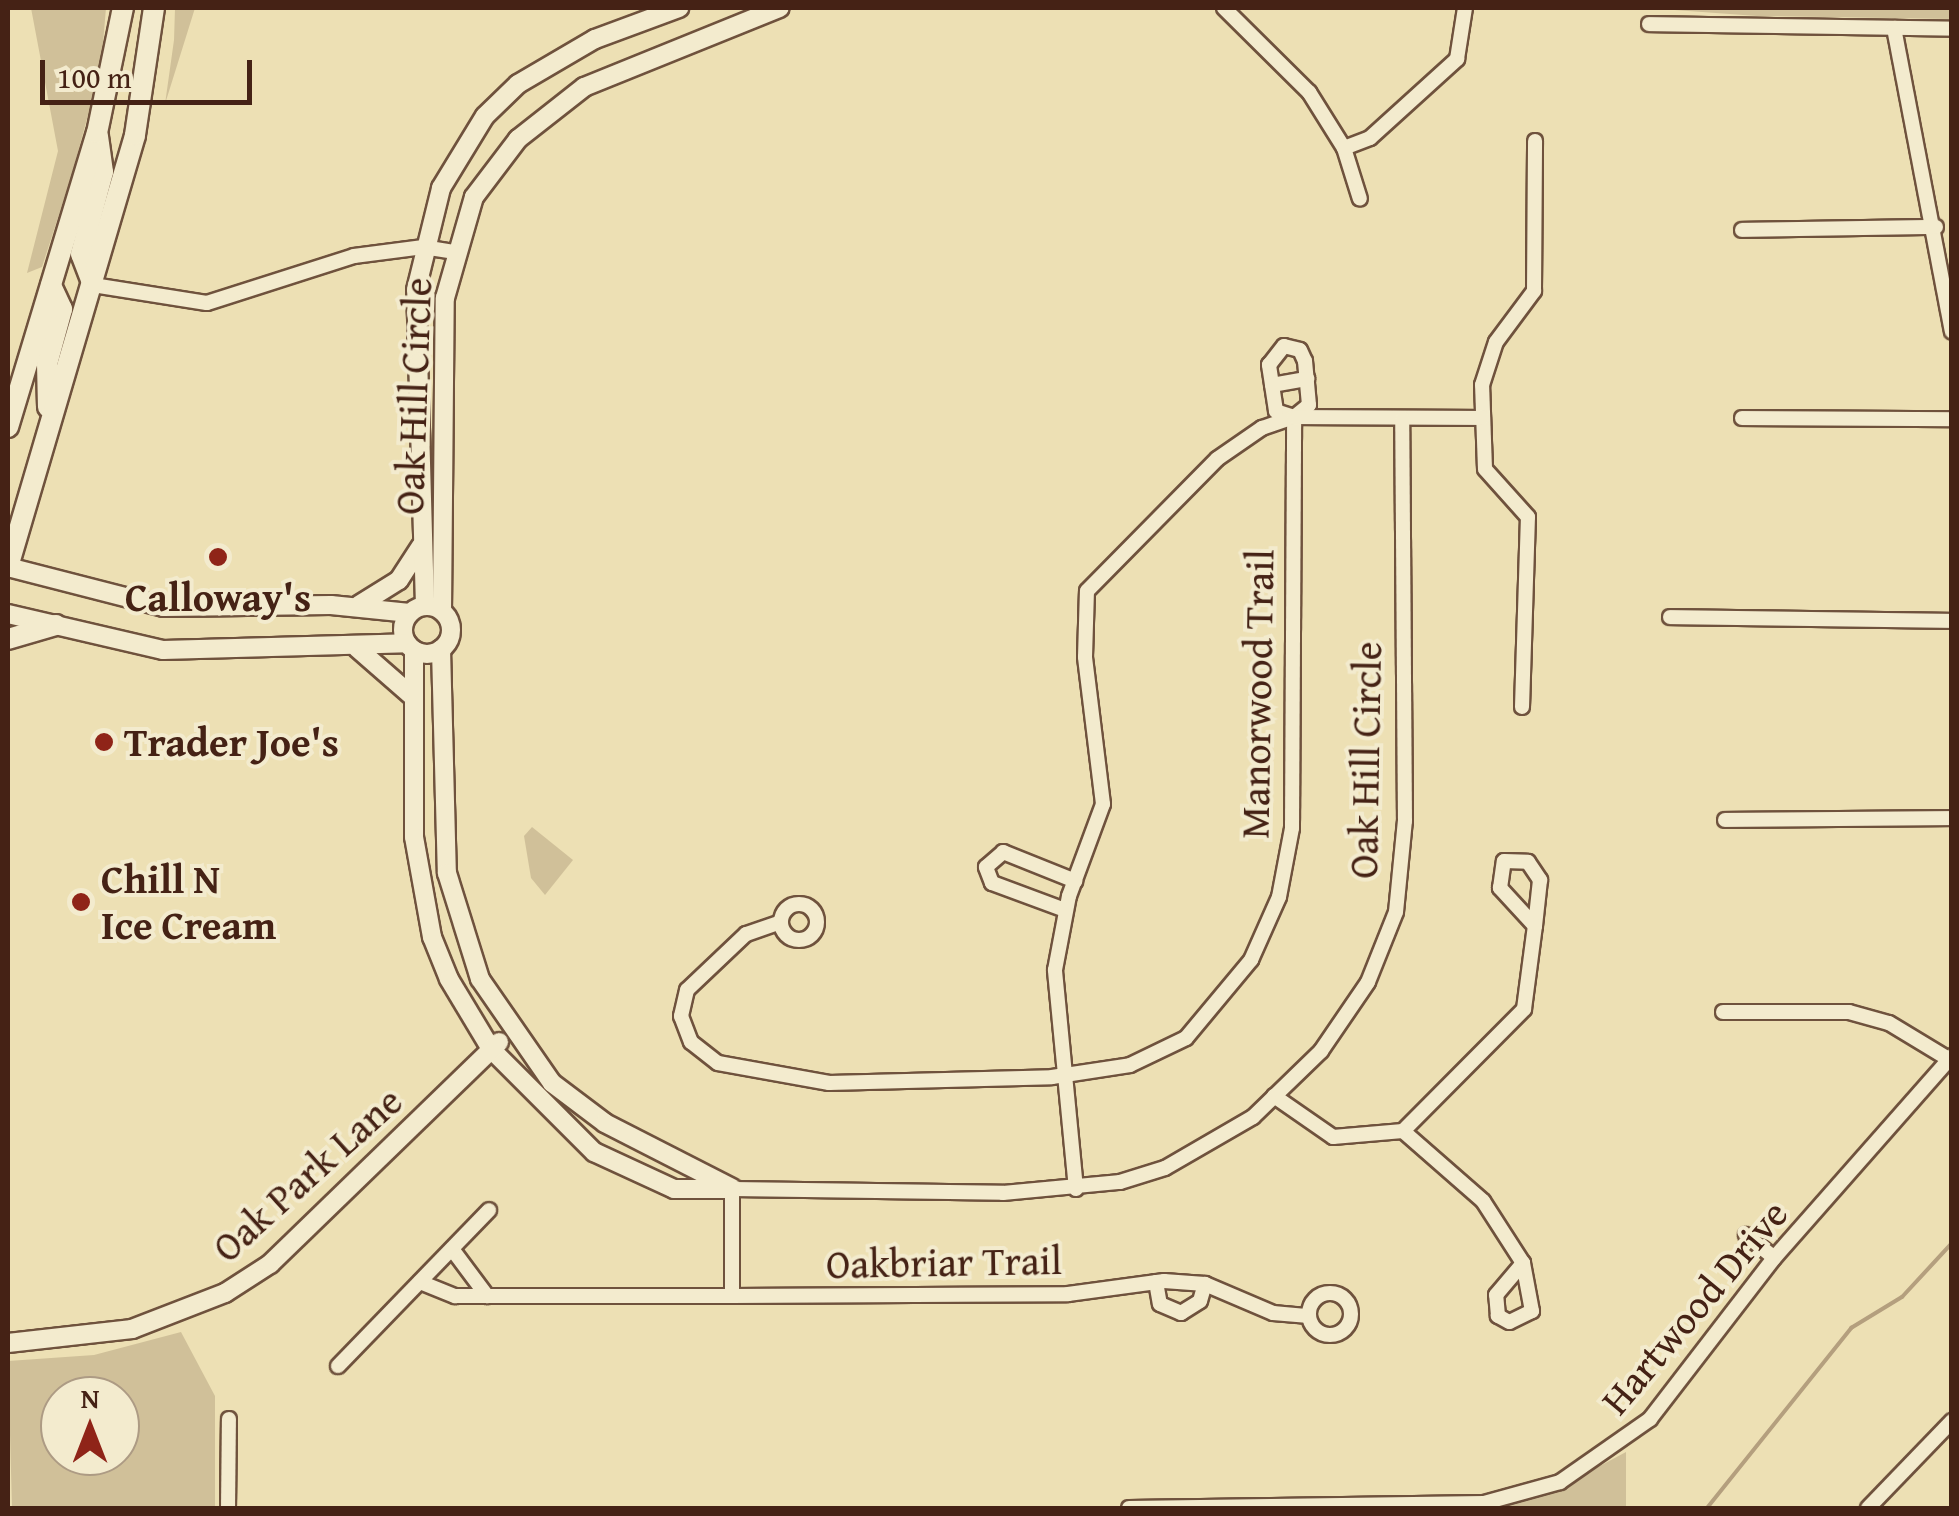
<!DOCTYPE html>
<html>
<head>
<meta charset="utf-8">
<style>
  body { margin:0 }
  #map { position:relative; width:1959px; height:1516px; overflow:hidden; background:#ede0b4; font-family:"Gentium Book Plus",serif }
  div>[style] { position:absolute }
  .green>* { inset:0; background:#d0c099 }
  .stream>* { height:4px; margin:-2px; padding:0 2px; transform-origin:2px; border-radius:2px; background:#b49f7e }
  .roads { filter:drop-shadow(2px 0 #6f523d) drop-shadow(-2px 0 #6f523d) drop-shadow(0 2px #6f523d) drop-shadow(0 -2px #6f523d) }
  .minor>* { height:14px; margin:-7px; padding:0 7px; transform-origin:7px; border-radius:7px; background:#f3ebce }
  .minor>.ring { margin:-7px; padding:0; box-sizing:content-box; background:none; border:14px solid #f3ebce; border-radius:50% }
  .tertiary>* { height:18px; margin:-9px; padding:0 9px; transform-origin:9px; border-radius:9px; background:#f3ebce }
  .tertiary>.ring { margin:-9px; padding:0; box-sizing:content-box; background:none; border:18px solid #f3ebce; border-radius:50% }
  .secondary>* { height:20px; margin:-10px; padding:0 10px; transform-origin:10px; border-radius:10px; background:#f3ebce }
  .dots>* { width:28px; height:28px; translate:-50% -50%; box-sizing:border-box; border:5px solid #f3ebce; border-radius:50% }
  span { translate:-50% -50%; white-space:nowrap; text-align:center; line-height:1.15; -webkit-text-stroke:8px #f3ebce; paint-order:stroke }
  .street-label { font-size:40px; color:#452215 }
  .poi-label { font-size:40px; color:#452215; font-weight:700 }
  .left { translate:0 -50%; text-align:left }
  .frame { position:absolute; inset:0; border:10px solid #452215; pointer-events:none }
  .north { position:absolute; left:40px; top:1376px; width:100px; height:100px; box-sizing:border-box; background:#f3ebce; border:2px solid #ad9b84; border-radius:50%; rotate:0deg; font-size:28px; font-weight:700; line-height:40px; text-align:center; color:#452215 }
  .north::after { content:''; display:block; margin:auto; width:35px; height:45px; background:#8f2418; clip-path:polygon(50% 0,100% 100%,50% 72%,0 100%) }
  .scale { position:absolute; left:40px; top:60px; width:212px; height:45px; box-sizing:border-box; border:5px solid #452215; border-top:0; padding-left:12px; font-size:30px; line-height:35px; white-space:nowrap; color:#452215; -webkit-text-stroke:8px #f3ebce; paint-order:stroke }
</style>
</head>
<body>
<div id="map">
  <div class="green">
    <i style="clip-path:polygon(31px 8px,106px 8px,101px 67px,72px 174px,42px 267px,27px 273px,58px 151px)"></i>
    <i style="clip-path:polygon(175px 8px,195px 8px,165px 104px,174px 40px)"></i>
    <i style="clip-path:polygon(1647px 8px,1951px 8px,1952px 19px,1757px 16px)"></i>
    <i style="clip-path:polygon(532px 827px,573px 860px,545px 895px,531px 878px,524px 836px)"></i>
    <i style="clip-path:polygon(evenodd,181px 1332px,215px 1396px,215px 1508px,12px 1508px,8px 1361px,94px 1355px,181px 1332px,120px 1396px,120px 1456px,60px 1456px,60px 1396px,120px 1396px)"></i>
    <i style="clip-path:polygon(1626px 1452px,1626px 1508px,1481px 1508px,1568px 1483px)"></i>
  </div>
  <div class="stream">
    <i style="left:1707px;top:1508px;width:231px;rotate:-51.3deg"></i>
    <i style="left:1851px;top:1328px;width:60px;rotate:-31.3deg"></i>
    <i style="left:1902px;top:1297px;width:74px;rotate:-47.2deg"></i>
  </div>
  <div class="roads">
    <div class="minor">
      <i style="left:1224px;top:8px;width:120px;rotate:44.7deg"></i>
      <i style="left:1309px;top:92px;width:66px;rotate:58deg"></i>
      <i style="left:1344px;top:148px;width:53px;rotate:72.6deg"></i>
      <i style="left:1649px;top:24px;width:303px;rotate:0.9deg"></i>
      <i style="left:1894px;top:28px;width:309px;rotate:79.2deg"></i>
      <i style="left:1344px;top:148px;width:28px;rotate:-21deg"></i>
      <i style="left:1370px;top:138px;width:118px;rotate:-42.2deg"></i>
      <i style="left:1457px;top:59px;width:52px;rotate:-81.1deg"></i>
      <i style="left:1742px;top:230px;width:194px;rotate:-0.9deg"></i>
      <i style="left:93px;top:285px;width:115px;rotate:9deg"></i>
      <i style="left:207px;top:303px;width:154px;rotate:-17.7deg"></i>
      <i style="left:354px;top:256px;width:70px;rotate:-7.4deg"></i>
      <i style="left:423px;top:247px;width:31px;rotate:9deg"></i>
      <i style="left:1284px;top:346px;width:16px;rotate:14deg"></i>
      <i style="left:1300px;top:350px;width:12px;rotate:66deg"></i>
      <i style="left:1305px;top:361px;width:44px;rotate:84.8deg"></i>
      <i style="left:1309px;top:405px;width:19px;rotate:141deg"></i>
      <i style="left:1294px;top:417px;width:19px;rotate:-162deg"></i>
      <i style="left:1276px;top:411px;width:47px;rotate:-98.7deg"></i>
      <i style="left:1269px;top:365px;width:24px;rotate:-52deg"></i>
      <i style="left:1272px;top:385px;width:36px;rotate:-10deg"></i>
      <i style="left:1742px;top:418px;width:210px;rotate:0.3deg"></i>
      <i style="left:1670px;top:617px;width:282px;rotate:0.8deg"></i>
      <i style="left:1522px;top:707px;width:190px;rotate:-88.2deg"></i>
      <i style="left:1528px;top:517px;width:64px;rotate:-131.9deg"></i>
      <i style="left:1485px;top:469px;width:84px;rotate:-92deg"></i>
      <i style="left:1482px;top:385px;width:45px;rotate:-72deg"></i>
      <i style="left:1496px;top:342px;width:64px;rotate:-53.3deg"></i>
      <i style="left:1534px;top:291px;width:150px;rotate:-89.6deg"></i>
      <i style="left:1725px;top:820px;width:227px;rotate:-0.5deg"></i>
      <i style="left:1504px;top:861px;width:24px;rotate:2deg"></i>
      <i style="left:1528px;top:862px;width:22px;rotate:56deg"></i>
      <i style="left:1540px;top:880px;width:46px;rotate:96.2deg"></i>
      <i style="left:1535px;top:926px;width:52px;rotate:-132.6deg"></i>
      <i style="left:1500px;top:888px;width:27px;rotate:-82deg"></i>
      <i class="ring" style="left:781px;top:904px;width:22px;height:22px"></i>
      <i style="left:1065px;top:910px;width:78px;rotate:-159.7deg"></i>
      <i style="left:992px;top:883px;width:17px;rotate:-111deg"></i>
      <i style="left:986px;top:867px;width:23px;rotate:-41deg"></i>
      <i style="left:1003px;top:852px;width:78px;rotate:21.9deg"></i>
      <i style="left:781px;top:922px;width:37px;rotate:161deg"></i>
      <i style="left:746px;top:934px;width:81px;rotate:136.5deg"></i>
      <i style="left:687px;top:990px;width:27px;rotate:103deg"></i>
      <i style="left:681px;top:1016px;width:28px;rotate:69deg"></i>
      <i style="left:691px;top:1042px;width:34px;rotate:38deg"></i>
      <i style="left:718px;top:1063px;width:113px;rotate:10.2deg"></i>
      <i style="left:829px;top:1083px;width:223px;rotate:-1.5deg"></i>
      <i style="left:1052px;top:1077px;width:79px;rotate:-8.7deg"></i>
      <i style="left:1130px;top:1065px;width:62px;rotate:-25.7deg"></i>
      <i style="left:1186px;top:1038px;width:102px;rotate:-50.2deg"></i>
      <i style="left:1251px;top:960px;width:69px;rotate:-66deg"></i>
      <i style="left:1279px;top:897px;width:70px;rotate:-79.3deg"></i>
      <i style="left:1292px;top:828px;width:411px;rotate:-89.7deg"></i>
      <i style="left:1723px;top:1012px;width:126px"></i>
      <i style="left:1849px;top:1012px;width:41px;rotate:15.4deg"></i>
      <i style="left:1889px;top:1023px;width:71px;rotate:31.2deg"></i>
      <i style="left:1274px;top:1096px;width:72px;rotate:34.8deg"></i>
      <i style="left:1333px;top:1137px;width:70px;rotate:-4.9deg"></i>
      <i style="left:1403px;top:1131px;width:172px;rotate:-45.2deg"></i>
      <i style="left:1524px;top:1009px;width:84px;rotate:-82.5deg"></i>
      <i style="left:1403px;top:1131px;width:106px;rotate:41.2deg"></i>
      <i style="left:1483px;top:1201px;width:74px;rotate:57.2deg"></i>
      <i style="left:1076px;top:1189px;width:220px;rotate:-95.5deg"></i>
      <i style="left:1055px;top:970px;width:75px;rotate:-79.3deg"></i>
      <i style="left:1069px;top:896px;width:98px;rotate:-69.7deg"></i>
      <i style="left:1103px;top:804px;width:148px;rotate:-97deg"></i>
      <i style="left:1085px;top:657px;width:66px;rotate:-88.3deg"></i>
      <i style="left:1087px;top:591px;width:185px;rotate:-45.4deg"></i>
      <i style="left:1217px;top:459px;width:55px;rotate:-34.6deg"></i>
      <i style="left:1262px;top:428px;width:34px;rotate:-19deg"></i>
      <i style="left:1294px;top:417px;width:188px;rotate:0.3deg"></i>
      <i style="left:1746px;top:1235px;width:36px;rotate:39deg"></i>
      <i style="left:452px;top:1249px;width:59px;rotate:53.3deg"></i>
      <i style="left:1523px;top:1263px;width:49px;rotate:79.4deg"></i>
      <i style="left:1532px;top:1311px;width:25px;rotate:154deg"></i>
      <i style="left:1509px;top:1322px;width:13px;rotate:-151deg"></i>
      <i style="left:1498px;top:1316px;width:21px;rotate:-95deg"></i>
      <i style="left:1496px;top:1295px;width:42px;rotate:-49.8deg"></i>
      <i style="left:420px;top:1282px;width:38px;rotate:22deg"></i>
      <i style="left:455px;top:1296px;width:277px"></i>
      <i style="left:732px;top:1296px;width:336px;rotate:-0.3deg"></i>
      <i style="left:1068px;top:1294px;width:97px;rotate:-7.7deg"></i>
      <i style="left:1164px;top:1281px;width:41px;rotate:4.2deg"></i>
      <i style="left:1205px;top:1284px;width:74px;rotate:23.1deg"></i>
      <i style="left:1273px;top:1313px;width:36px;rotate:5deg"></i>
      <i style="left:1156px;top:1282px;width:22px;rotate:80deg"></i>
      <i style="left:1160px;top:1304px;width:23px;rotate:23deg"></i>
      <i style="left:1181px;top:1313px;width:22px;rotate:-32deg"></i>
      <i style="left:1200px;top:1301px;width:18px;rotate:-74deg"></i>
      <i class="ring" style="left:1309px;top:1293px;width:28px;height:28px"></i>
      <i style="left:732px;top:1296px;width:107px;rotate:-90deg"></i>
      <i style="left:732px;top:1189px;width:271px;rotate:0.8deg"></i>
      <i style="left:1003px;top:1193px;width:118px;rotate:-5.4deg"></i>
      <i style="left:1120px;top:1182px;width:47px;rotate:-17.3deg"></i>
      <i style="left:1165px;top:1168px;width:102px;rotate:-30.1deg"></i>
      <i style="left:1253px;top:1117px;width:95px;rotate:-44.1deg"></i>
      <i style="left:1321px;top:1051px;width:83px;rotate:-55.7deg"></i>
      <i style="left:1368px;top:982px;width:75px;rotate:-68.2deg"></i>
      <i style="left:1396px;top:912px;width:91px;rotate:-84.4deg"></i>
      <i style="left:1405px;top:821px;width:402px;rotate:-90.4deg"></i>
      <i style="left:338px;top:1366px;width:217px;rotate:-45.9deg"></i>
      <i style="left:228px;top:1508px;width:89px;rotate:-89.4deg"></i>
      <i style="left:1129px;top:1508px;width:355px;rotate:-0.8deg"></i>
      <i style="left:1484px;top:1503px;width:79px;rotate:-15.4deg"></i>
      <i style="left:1560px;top:1482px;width:110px;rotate:-35deg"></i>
      <i style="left:1650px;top:1419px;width:203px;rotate:-52.4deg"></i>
      <i style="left:1774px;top:1258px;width:269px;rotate:-48.6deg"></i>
      <i style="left:1868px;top:1508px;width:121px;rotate:-46deg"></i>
    </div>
    <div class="tertiary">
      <i style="left:8px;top:567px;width:161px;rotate:14.4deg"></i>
      <i style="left:164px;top:607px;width:167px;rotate:-0.7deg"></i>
      <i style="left:331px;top:605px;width:79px;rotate:5.8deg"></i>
      <i style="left:359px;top:605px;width:47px;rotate:-32deg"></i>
      <i style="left:399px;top:580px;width:40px;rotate:-57.1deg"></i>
      <i style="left:425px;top:606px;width:316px;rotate:-91.6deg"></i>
      <i style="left:416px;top:290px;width:105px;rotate:-76.2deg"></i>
      <i style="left:441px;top:188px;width:84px;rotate:-58.6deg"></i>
      <i style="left:485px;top:116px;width:46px;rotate:-44.1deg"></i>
      <i style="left:518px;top:84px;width:89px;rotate:-30.3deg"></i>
      <i style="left:595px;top:39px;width:90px;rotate:-20.3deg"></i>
      <i class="ring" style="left:403px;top:606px;width:30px;height:30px"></i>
      <i style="left:442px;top:611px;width:313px;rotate:-89.5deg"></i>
      <i style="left:445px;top:298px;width:105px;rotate:-74deg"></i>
      <i style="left:474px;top:197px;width:73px;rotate:-52.8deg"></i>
      <i style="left:518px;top:139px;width:84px;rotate:-38.2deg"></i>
      <i style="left:584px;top:87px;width:211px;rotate:-22deg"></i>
      <i style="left:8px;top:614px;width:159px;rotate:13.1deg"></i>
      <i style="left:163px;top:650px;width:244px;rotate:-1.6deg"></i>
      <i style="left:357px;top:648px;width:73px;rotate:41.1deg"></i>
      <i style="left:441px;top:649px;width:224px;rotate:88.5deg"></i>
      <i style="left:447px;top:873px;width:111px;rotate:72.7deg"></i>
      <i style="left:480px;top:979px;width:126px;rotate:55.3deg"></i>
      <i style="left:552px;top:1083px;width:66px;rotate:37deg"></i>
      <i style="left:605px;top:1123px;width:143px;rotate:27.1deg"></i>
      <i style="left:414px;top:650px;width:187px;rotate:90deg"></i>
      <i style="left:414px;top:837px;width:102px;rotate:79.8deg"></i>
      <i style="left:432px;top:937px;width:45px;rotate:68deg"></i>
      <i style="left:449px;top:979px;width:82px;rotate:59deg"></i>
      <i style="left:491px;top:1049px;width:146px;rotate:45deg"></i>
      <i style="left:594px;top:1152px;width:88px;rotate:24.8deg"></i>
      <i style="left:674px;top:1189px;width:58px"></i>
      <i style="left:8px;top:1343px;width:125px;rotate:-6.4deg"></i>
      <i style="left:132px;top:1329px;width:100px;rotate:-21.2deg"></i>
      <i style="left:225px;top:1293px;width:54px;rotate:-32.8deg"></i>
      <i style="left:270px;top:1264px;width:319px;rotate:-44.1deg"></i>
    </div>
    <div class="secondary">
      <i style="left:93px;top:285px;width:33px;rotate:-111deg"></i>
      <i style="left:81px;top:254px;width:85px;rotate:-75deg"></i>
      <i style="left:103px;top:172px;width:37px;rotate:-98deg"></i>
      <i style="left:48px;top:407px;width:43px;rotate:-91.3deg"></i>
      <i style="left:47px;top:364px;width:57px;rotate:-74.7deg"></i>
      <i style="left:62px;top:309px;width:26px;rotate:-115deg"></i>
      <i style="left:8px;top:427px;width:307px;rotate:-73.2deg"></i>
      <i style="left:97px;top:133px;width:128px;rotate:-78.3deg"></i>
      <i style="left:8px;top:567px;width:450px;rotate:-73.6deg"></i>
      <i style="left:135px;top:135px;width:128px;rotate:-81.5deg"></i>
      <i style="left:8px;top:639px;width:50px;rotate:-16.3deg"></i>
    </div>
  </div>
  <div class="dots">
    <i style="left:218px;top:557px;background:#8f2418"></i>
    <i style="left:104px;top:742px;background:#8f2418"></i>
    <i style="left:81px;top:902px;background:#8f2418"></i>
  </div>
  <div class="street-label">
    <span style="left:413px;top:396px;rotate:-88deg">Oak Hill Circle</span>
    <span style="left:1257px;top:694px;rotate:-89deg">Manorwood Trail</span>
    <span style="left:1365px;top:760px;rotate:-89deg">Oak Hill Circle</span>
    <span style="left:307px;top:1174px;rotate:-42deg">Oak Park Lane</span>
    <span style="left:944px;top:1262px;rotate:-1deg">Oakbriar Trail</span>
    <span style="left:1694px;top:1307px;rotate:-50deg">Hartwood Drive</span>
  </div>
  <div class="poi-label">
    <span style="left:218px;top:597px">Calloway's</span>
    <span class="left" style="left:124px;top:742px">Trader Joe's</span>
    <span class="left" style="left:101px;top:902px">Chill N<br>Ice Cream</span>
  </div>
  <div class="frame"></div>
  <div class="north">N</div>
  <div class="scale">100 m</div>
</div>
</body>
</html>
